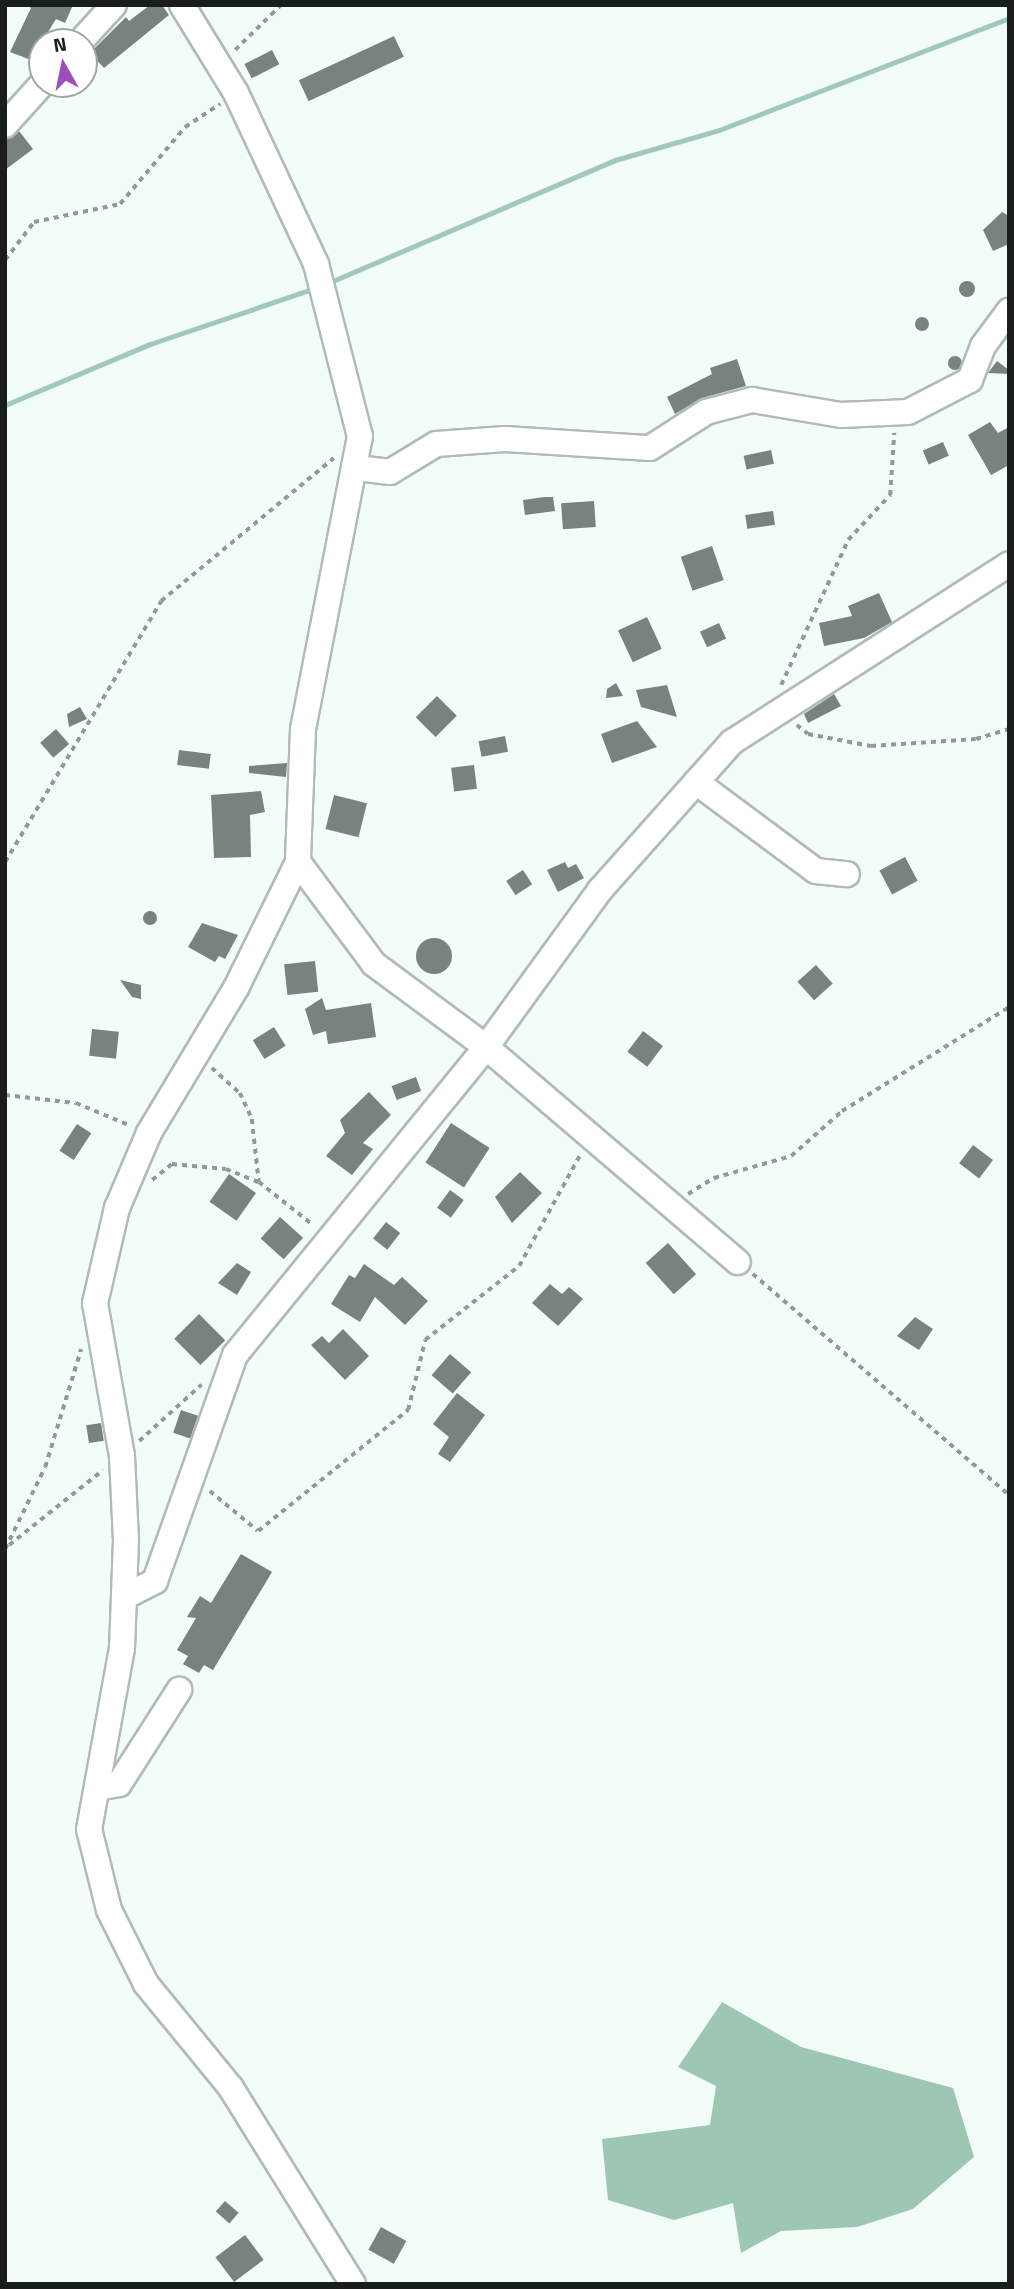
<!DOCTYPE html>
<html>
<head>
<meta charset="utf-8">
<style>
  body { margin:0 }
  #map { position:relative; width:1014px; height:2289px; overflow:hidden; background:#f3fdf8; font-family:"Titillium Web",sans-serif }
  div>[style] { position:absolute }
  .forest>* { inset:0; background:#9dc6b3 }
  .stream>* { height:5px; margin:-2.5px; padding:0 2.5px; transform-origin:2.5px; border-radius:2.5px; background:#a0c9b6 }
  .building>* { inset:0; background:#79837e; transform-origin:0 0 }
  .round { border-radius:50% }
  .path>* { height:3.5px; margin-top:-1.75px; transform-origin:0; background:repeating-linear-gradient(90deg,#929996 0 5px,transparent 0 10px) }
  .roads { filter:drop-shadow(2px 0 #b1bbb6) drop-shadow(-2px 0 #b1bbb6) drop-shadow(0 2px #b1bbb6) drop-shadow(0 -2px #b1bbb6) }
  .minor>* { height:24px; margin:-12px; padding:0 12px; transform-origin:12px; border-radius:12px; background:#fff }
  span { translate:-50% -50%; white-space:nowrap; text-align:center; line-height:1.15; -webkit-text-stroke:6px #fff; paint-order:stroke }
  .frame { position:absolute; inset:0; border:7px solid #191d1b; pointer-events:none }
  .north { position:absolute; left:28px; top:28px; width:70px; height:70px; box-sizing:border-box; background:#fff; border:2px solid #a3a5a4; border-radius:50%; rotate:351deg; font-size:19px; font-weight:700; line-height:28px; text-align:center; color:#191d1b }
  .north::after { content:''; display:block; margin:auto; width:24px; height:32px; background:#9c4dbe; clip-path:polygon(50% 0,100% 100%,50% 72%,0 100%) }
</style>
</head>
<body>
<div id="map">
  <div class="forest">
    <i style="clip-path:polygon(722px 2002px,801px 2047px,953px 2088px,974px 2157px,913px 2209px,857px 2227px,781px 2231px,741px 2253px,733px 2203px,674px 2220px,608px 2200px,602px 2139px,710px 2125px,716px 2086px,678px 2067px)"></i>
  </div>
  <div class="stream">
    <i style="left:328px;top:283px;width:312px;rotate:-23.2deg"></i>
    <i style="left:615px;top:160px;width:108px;rotate:-16.1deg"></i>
    <i style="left:719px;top:130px;width:311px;rotate:-21.1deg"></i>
    <i style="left:5px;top:405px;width:157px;rotate:-22.8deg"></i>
    <i style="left:150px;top:344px;width:174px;rotate:-18.7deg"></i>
  </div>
  <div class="building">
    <i style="clip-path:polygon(26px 5px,73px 5px,65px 23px,56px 19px,42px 42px,39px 63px,10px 52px,31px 8px)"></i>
    <i style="clip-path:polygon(150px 5px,162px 5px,169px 15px,104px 68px,90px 53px,126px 17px,129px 21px)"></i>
    <i style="left:394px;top:36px;width:23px;height:105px;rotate:65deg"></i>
    <i style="left:272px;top:50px;width:16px;height:31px;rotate:63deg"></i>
    <i style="clip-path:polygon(19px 131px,33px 149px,5px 170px,5px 139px)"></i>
    <i style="clip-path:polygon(1002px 212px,1009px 216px,1009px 244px,993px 251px,983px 230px)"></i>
    <i class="round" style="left:959px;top:281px;width:16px;height:16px"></i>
    <i class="round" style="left:915px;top:317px;width:14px;height:14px"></i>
    <i class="round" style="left:948px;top:356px;width:14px;height:14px"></i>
    <i style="clip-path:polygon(737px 359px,746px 386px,702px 398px,675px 414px,667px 397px,712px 374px,710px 368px)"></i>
    <i style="clip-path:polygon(997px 361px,1009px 370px,1009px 374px,988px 373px)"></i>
    <i style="clip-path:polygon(990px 422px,998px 433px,1009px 427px,1009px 465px,991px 475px,968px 435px)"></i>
    <i style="left:943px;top:442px;width:15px;height:22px;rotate:67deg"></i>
    <i style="left:771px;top:450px;width:14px;height:28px;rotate:78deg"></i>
    <i style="clip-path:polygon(544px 497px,553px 497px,555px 511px,525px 515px,523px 500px)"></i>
    <i style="left:594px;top:501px;width:26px;height:33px;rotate:86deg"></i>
    <i style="left:773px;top:511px;width:14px;height:28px;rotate:82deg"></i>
    <i style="left:712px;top:546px;width:36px;height:33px;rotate:71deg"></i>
    <i style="clip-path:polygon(879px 593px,892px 622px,864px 638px,824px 646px,819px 623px,852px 616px,848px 606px)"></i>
    <i style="left:647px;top:617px;width:35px;height:32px;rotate:65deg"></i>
    <i style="left:719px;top:623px;width:17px;height:21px;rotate:65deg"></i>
    <i style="clip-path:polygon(616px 683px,623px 696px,606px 698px,607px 689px)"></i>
    <i style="clip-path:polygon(667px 685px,677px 717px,641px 707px,636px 690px)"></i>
    <i style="clip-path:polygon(834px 694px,841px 706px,808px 723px,804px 714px)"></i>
    <i style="left:437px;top:696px;width:28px;height:30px;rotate:45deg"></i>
    <i style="clip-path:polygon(80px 707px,87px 719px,69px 727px,67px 714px)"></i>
    <i style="clip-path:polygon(637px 721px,657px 747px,612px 763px,601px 734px)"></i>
    <i style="left:56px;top:729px;width:20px;height:21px;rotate:49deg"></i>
    <i style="left:505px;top:736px;width:16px;height:27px;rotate:79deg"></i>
    <i style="left:179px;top:750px;width:32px;height:15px;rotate:7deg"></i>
    <i style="clip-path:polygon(287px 763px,286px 777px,249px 773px,249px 766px)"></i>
    <i style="left:474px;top:765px;width:24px;height:23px;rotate:83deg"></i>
    <i style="clip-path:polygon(261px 791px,265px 812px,250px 815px,251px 857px,214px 858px,211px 795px)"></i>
    <i style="left:334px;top:795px;width:34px;height:35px;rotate:14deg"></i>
    <i style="left:905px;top:857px;width:27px;height:29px;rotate:62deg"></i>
    <i style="clip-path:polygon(565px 862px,568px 868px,576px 864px,584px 878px,558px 892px,547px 870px)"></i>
    <i style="left:523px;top:870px;width:17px;height:20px;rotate:57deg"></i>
    <i class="round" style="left:143px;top:911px;width:14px;height:14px"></i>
    <i style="clip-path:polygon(202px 923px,238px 935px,225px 959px,219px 956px,215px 962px,188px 947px)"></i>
    <i class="round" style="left:416px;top:938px;width:36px;height:36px"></i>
    <i style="left:315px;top:961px;width:31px;height:31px;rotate:84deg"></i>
    <i style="left:816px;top:965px;width:25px;height:25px;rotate:48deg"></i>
    <i style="clip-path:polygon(120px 980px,141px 985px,141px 999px,132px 997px)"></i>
    <i style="clip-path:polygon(322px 998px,326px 1010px,371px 1003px,376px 1037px,328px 1044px,326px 1031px,313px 1035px,305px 1009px)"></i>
    <i style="left:274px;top:1027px;width:22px;height:25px;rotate:58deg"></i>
    <i style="left:92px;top:1029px;width:27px;height:27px;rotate:6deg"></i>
    <i style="left:643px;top:1031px;width:25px;height:26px;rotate:37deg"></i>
    <i style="left:416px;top:1077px;width:15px;height:26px;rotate:70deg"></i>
    <i style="clip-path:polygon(369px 1092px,391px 1115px,363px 1143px,373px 1149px,352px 1175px,326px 1156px,345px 1133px,340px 1120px)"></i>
    <i style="left:451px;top:1123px;width:46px;height:47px;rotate:33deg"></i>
    <i style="left:77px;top:1124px;width:17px;height:32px;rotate:33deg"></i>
    <i style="left:973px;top:1145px;width:25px;height:23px;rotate:37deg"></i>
    <i style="clip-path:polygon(520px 1172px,542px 1193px,512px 1223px,495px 1197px)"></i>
    <i style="left:229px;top:1174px;width:33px;height:34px;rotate:35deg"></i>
    <i style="left:450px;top:1190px;width:17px;height:22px;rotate:36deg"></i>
    <i style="left:280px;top:1217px;width:31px;height:29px;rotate:42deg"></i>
    <i style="left:386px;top:1222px;width:18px;height:21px;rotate:38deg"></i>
    <i style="left:668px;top:1243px;width:42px;height:30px;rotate:48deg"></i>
    <i style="clip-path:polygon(237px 1263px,251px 1272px,237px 1295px,218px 1283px)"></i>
    <i style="clip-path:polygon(364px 1264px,394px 1285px,402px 1277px,428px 1301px,405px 1325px,375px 1297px,360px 1322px,331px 1304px,349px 1275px,355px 1278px)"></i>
    <i style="clip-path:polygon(550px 1284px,562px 1294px,569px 1287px,583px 1299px,558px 1326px,532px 1303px)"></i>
    <i style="left:199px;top:1314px;width:37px;height:35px;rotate:45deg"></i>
    <i style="clip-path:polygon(915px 1317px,933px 1329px,919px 1350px,897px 1336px)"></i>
    <i style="clip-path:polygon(343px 1329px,369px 1356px,345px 1380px,311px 1345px,322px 1336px,329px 1343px)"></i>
    <i style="left:450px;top:1354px;width:28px;height:28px;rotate:41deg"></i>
    <i style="clip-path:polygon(457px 1393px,485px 1415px,450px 1462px,438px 1454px,449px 1437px,433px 1424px)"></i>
    <i style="left:181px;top:1410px;width:18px;height:24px;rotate:19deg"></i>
    <i style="left:101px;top:1423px;width:18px;height:15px;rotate:81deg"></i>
    <i style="clip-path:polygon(241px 1554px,272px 1572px,213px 1670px,204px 1665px,199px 1673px,183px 1664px,188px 1656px,177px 1650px,196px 1618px,187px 1617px,200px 1596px,211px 1603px)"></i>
    <i style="left:225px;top:2201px;width:18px;height:14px;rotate:41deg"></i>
    <i style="left:381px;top:2227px;width:29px;height:26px;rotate:29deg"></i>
    <i style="left:245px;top:2235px;width:31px;height:37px;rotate:53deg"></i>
  </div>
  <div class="path">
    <i style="left:235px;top:50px;width:64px;rotate:-44.4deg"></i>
    <i style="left:5px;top:260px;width:48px;rotate:-52.7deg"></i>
    <i style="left:34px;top:222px;width:88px;rotate:-11.8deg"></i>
    <i style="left:120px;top:204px;width:101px;rotate:-49.8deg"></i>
    <i style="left:185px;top:127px;width:42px;rotate:-33.3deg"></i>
    <i style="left:781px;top:685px;width:160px;rotate:-65.2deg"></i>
    <i style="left:848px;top:540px;width:62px;rotate:-47deg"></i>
    <i style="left:890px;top:495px;width:62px;rotate:-86.3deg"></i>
    <i style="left:797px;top:725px;width:14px;rotate:39deg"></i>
    <i style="left:808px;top:734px;width:64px;rotate:10.8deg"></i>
    <i style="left:871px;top:746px;width:105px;rotate:-3.8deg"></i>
    <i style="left:976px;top:739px;width:34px;rotate:-17deg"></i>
    <i style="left:5px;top:862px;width:304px;rotate:-59.1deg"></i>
    <i style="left:161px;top:601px;width:224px;rotate:-39.6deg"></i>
    <i style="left:212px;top:1068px;width:38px;rotate:42deg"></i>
    <i style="left:240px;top:1093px;width:29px;rotate:65deg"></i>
    <i style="left:252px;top:1119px;width:63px;rotate:83.7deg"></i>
    <i style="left:5px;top:1095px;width:71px;rotate:6.4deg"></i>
    <i style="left:76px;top:1103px;width:60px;rotate:22.7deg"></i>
    <i style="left:152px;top:1180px;width:26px;rotate:-39deg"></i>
    <i style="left:172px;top:1164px;width:54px;rotate:5.3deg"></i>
    <i style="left:226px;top:1169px;width:35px;rotate:22deg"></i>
    <i style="left:259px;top:1182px;width:69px;rotate:38.5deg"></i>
    <i style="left:688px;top:1194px;width:31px;rotate:-32deg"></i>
    <i style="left:714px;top:1178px;width:80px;rotate:-15.9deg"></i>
    <i style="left:791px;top:1156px;width:68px;rotate:-41.4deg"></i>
    <i style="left:842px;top:1111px;width:197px;rotate:-31.9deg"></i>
    <i style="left:753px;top:1274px;width:338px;rotate:40.8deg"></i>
    <i style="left:139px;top:1441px;width:84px;rotate:-42.1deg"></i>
    <i style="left:210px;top:1491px;width:62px;rotate:39.8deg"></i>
    <i style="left:258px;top:1531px;width:193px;rotate:-38.9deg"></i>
    <i style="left:408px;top:1410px;width:72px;rotate:-76.3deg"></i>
    <i style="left:425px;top:1340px;width:120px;rotate:-38.2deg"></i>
    <i style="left:519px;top:1266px;width:127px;rotate:-61.2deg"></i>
    <i style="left:9px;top:1545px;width:120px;rotate:-38.6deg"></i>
    <i style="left:5px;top:1549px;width:91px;rotate:-64deg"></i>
    <i style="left:45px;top:1467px;width:123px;rotate:-73deg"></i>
  </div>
  <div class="roads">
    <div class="minor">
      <i style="left:182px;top:5px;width:103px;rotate:58.5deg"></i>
      <i style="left:236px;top:93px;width:189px;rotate:64.9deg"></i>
      <i style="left:316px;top:264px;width:178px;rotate:75.7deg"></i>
      <i style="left:360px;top:436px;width:298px;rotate:101deg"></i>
      <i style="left:303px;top:729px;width:133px;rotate:92.2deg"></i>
      <i style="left:298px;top:862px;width:140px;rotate:116.2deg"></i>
      <i style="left:236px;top:988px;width:169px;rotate:121deg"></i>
      <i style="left:149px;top:1133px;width:82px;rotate:113.1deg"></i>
      <i style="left:117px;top:1208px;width:98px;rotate:103deg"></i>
      <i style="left:95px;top:1303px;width:155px;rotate:80deg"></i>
      <i style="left:122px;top:1456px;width:84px;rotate:87.3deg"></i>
      <i style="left:126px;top:1540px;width:108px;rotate:92.1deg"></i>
      <i style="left:122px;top:1648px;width:184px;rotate:100.3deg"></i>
      <i style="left:89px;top:1829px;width:83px;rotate:76.1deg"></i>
      <i style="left:109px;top:1910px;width:83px;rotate:63.4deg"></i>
      <i style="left:146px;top:1984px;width:134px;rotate:50.7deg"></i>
      <i style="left:231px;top:2088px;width:231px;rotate:58.1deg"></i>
      <i style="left:80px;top:42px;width:50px;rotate:-47.4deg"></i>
      <i style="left:5px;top:125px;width:55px;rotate:-47.9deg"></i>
      <i style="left:357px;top:468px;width:33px;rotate:7deg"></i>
      <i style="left:390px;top:472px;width:54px;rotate:-31.3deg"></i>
      <i style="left:436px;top:444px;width:69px;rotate:-4.1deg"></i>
      <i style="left:505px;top:439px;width:145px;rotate:3.6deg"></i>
      <i style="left:650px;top:448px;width:67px;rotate:-32.7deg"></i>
      <i style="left:706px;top:412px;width:48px;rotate:-14.6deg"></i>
      <i style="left:752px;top:400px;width:90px;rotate:9.6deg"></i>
      <i style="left:841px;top:415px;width:67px;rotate:-2.6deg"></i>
      <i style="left:908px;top:412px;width:70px;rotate:-27.3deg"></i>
      <i style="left:970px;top:380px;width:36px;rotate:-69deg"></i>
      <i style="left:983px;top:346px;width:44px;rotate:-53.4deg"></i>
      <i style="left:696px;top:782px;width:149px;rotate:36.6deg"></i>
      <i style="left:816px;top:871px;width:31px;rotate:6deg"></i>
      <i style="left:298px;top:862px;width:127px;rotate:53.3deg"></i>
      <i style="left:374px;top:964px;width:139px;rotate:36.5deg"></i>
      <i style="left:486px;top:1047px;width:331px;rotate:40.5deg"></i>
      <i style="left:124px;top:1597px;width:35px;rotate:-27deg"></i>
      <i style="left:155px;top:1581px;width:240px;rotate:-70.5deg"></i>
      <i style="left:235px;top:1355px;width:397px;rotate:-50.8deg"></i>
      <i style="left:486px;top:1047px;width:194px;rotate:-54deg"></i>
      <i style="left:600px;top:890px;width:198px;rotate:-48.3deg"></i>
      <i style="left:732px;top:742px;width:329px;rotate:-32.7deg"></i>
      <i style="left:97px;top:1788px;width:22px;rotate:-10deg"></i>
      <i style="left:119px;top:1784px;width:112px;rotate:-57.4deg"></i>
    </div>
  </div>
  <div class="frame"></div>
  <div class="north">N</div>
</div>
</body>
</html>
